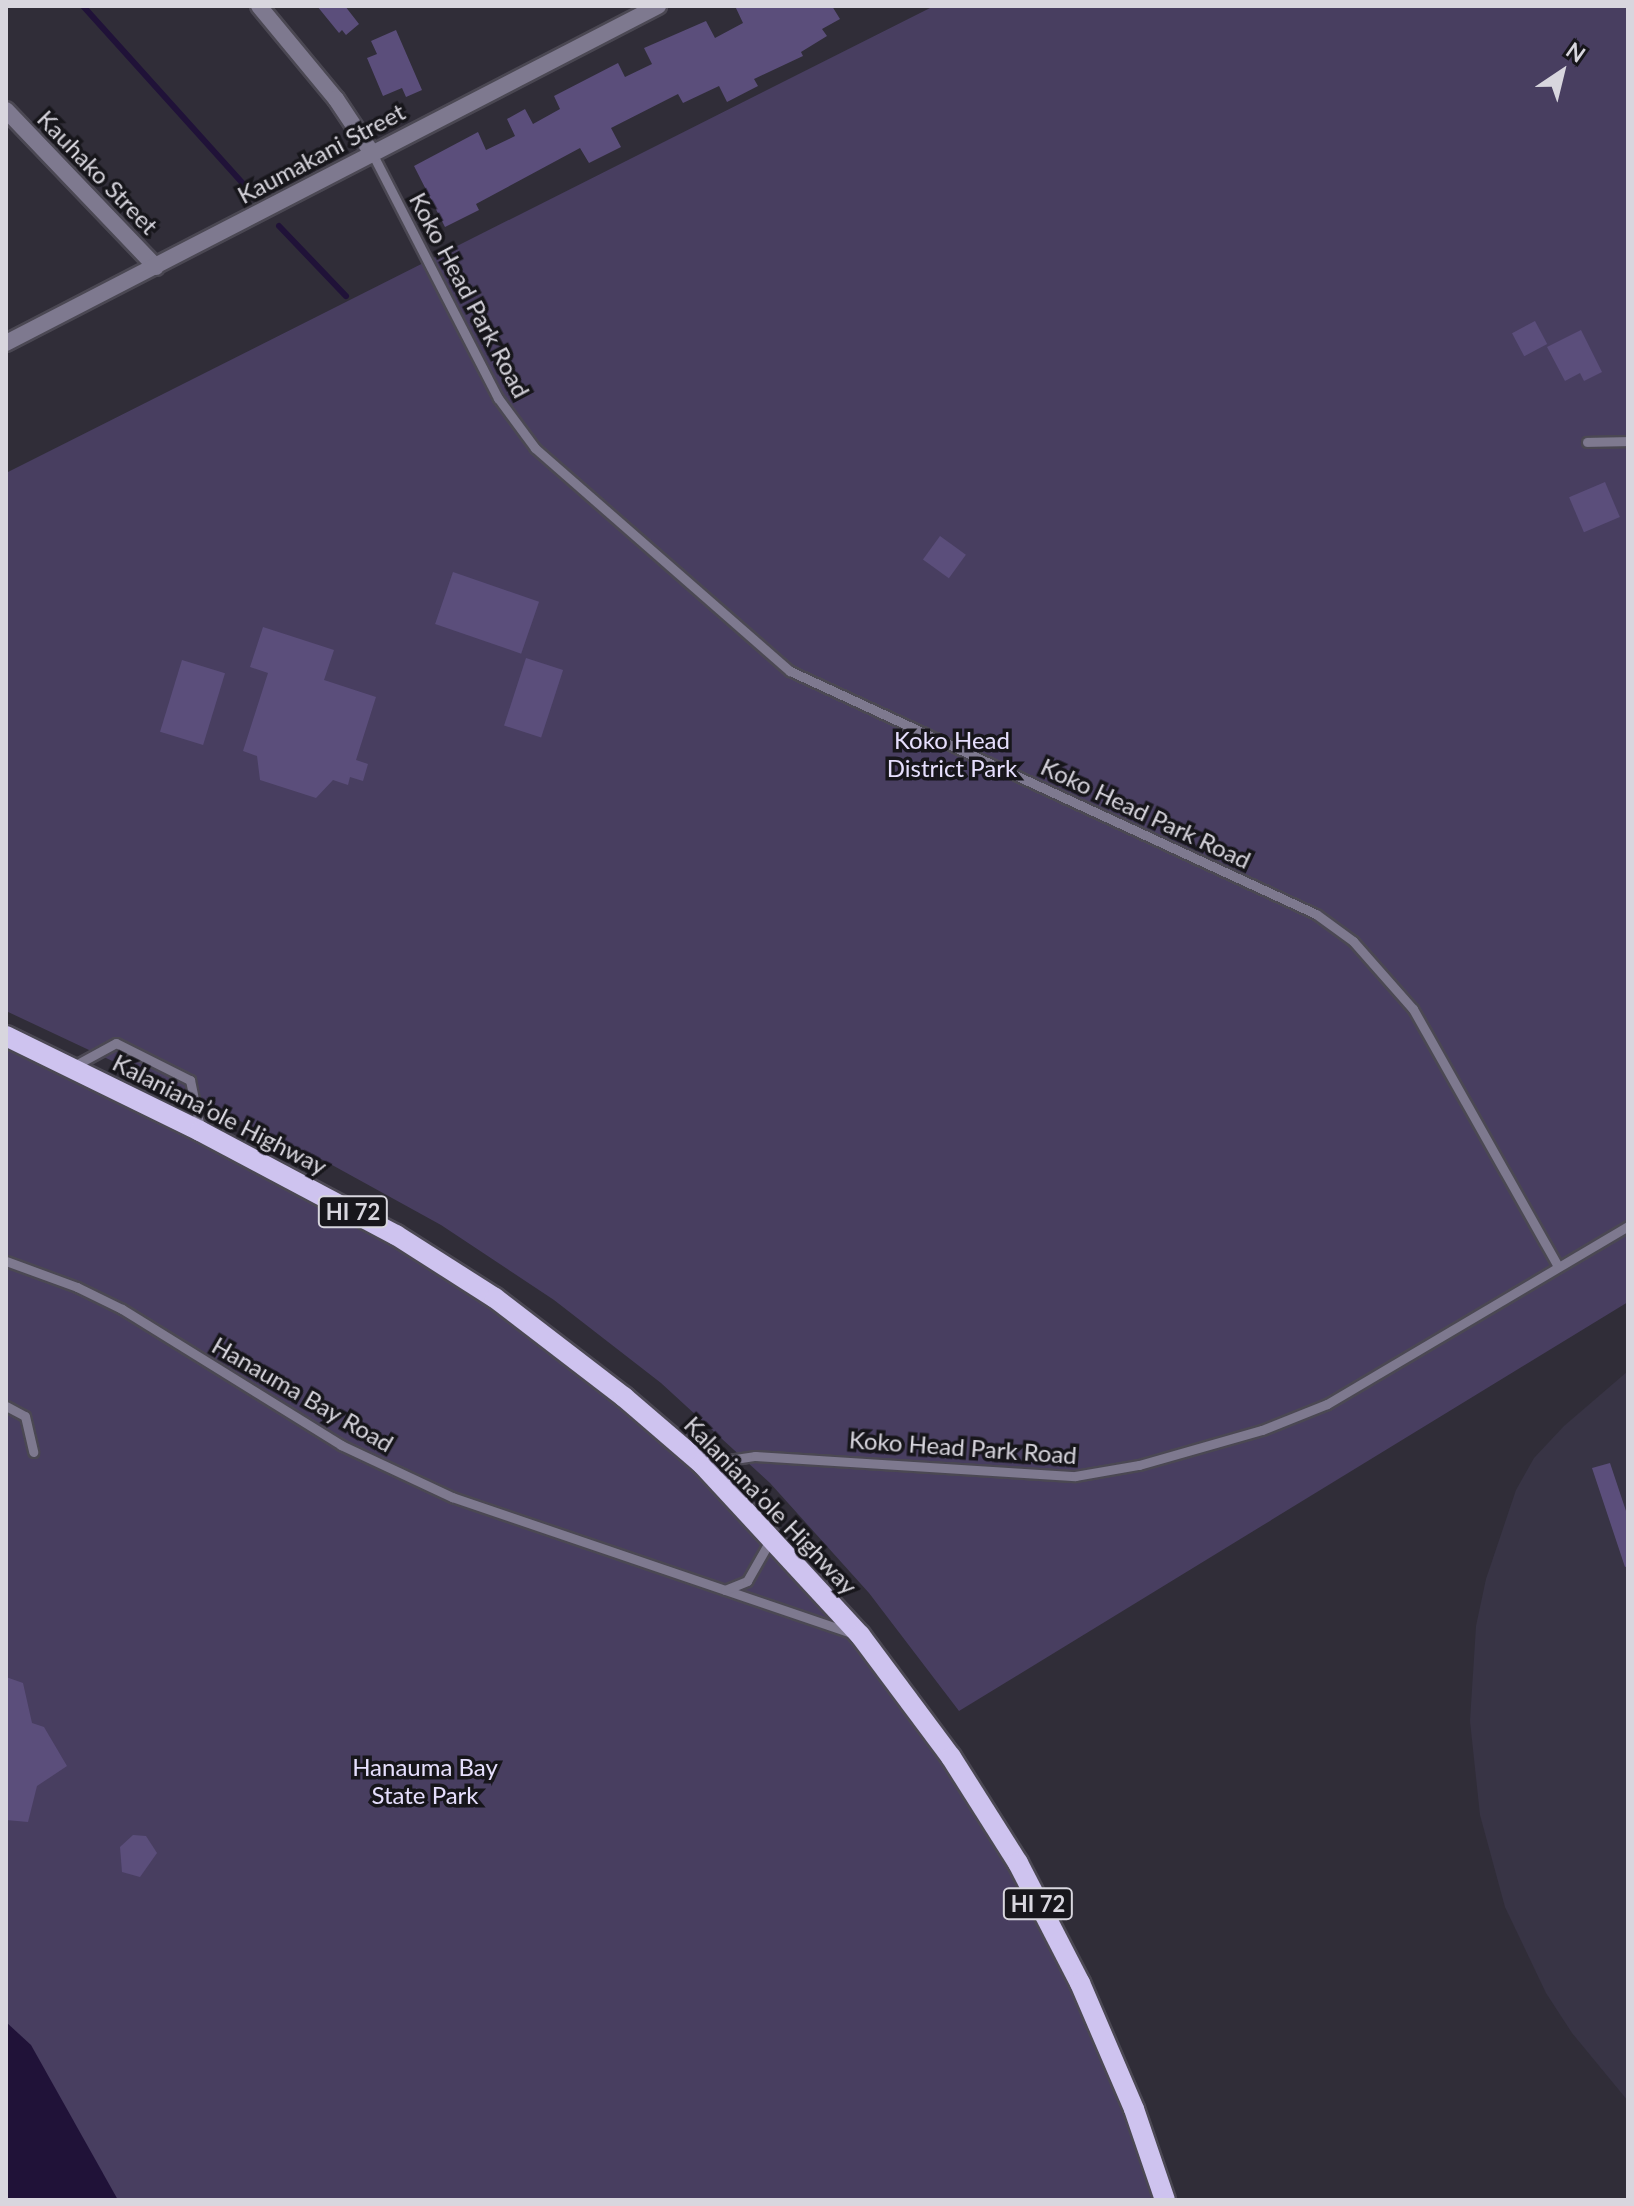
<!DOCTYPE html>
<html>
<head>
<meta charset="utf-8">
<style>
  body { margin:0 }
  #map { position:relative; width:1634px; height:2206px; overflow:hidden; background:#302d38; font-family:Lato,sans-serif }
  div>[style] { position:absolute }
  .built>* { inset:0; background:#383445 }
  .green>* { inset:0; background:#483e60 }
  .water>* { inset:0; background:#201238 }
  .stream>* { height:6px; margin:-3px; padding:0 3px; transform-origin:3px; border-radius:3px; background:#201238 }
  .building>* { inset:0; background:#5b4e7b; transform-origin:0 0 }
  .roads { filter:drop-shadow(2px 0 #4b4853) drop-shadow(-2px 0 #4b4853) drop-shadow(0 2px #4b4853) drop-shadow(0 -2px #4b4853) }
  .service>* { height:9px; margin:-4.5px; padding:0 4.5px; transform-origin:4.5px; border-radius:4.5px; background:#7e798f }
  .minor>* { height:16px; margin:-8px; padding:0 8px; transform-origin:8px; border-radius:8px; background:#7e798f }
  .primary>* { height:20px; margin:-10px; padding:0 10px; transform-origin:10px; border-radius:10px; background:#cec3ef }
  span { translate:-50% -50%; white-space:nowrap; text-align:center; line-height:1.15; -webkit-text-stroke:7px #17161b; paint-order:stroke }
  .shield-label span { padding:2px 6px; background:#17161b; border:2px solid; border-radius:6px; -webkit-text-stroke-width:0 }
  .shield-label { font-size:22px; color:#d8d6de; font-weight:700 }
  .street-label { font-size:24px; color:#d8d6de }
  .park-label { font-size:24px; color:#e6dffd }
  .frame { position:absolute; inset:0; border:8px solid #d8d6de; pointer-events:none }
  .north { position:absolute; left:1522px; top:32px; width:80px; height:80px; -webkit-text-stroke:6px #17161b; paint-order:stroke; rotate:35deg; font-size:22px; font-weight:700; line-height:32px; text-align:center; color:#d8d6de }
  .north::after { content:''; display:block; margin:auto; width:28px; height:36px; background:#d8d6de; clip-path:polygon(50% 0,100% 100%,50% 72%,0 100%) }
</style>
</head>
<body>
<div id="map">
  <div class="built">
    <i style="clip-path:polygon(1628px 1371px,1628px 2101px,1572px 2033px,1546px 1993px,1505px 1907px,1480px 1815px,1470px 1721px,1476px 1626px,1486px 1579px,1516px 1490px,1534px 1458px,1564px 1426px)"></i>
  </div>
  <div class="green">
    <i style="clip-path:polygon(934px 6px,1628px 6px,1628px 1302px,959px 1711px,869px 1593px,770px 1483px,661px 1383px,554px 1300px,441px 1225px,323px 1160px,6px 1011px,6px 473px)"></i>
    <i style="clip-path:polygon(6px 1036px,396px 1235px,624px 1397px,860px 1635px,1018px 1863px,1165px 2200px,6px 2200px)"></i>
  </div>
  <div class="water">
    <i style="clip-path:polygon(6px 2022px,31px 2045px,118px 2200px,6px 2200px)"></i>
  </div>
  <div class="stream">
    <i style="left:83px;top:6px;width:241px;rotate:48deg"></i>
    <i style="left:279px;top:226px;width:97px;rotate:46.3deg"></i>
  </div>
  <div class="building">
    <i style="clip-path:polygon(317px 6px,345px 6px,359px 24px,346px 35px,342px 30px,339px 33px)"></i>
    <i style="clip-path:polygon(735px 6px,832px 6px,840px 19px,822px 29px,827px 36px,801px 52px,803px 56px,754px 79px,758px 86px,727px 102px,719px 86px,683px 103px,678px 94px,611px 128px,621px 147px,589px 163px,580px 148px,476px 204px,479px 210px,445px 227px,414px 166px,478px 132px,486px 150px,515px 136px,507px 119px,525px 109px,533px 124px,560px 109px,554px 96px,618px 63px,625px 77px,652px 64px,644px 48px,706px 21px,715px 38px,743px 23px)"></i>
    <i style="clip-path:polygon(396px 30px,422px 90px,406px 97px,402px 88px,383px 96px,367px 58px,377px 54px,371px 41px)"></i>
    <i style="left:1535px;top:321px;width:26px;height:26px;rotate:62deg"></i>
    <i style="clip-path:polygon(1581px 330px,1602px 372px,1584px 381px,1580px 373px,1565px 381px,1547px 347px)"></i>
    <i style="left:1605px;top:482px;width:38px;height:39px;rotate:67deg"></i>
    <i style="left:940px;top:536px;width:32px;height:29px;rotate:36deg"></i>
    <i style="left:453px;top:572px;width:91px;height:55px;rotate:19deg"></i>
    <i style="clip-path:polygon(263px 627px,334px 650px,324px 680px,376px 697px,356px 760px,368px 764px,363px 781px,350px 777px,348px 785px,333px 780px,316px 798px,260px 780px,257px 756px,243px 751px,268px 673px,250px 667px)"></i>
    <i style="left:526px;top:658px;width:39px;height:71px;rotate:18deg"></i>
    <i style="left:182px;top:660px;width:45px;height:75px;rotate:17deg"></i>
    <i style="clip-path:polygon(1610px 1463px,1628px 1517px,1628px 1566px,1625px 1567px,1592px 1468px)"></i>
    <i style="clip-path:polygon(6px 1677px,23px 1683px,32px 1723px,44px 1727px,67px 1766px,37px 1786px,28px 1822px,6px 1820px)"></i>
    <i style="clip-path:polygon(133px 1835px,146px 1836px,157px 1853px,140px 1877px,122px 1872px,120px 1847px)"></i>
  </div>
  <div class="roads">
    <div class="service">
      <i style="left:372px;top:153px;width:276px;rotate:62.8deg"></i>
      <i style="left:498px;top:398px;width:62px;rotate:53.5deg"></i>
      <i style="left:535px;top:448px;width:339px;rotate:41.2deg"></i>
      <i style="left:790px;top:671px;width:579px;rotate:24.8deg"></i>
      <i style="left:1316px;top:914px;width:46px;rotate:36.1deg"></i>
      <i style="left:1353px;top:941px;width:91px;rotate:48.6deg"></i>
      <i style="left:1413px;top:1009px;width:294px;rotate:60.6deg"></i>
      <i style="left:1587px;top:442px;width:41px;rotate:-1.4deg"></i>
      <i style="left:72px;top:1067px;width:50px;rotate:-28.6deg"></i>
      <i style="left:116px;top:1043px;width:83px;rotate:26.6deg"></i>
      <i style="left:190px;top:1080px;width:49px;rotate:78.2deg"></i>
      <i style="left:6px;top:1261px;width:76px;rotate:20.1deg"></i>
      <i style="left:77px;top:1287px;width:50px;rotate:26.1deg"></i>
      <i style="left:122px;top:1309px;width:258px;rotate:31.8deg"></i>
      <i style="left:341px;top:1445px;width:123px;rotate:25.1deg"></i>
      <i style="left:452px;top:1497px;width:422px;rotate:18.8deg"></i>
      <i style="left:6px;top:1406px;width:21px;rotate:28deg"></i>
      <i style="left:25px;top:1416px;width:37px;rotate:77deg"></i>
      <i style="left:702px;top:1464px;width:54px;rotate:-8.6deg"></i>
      <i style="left:755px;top:1456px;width:321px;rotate:3.6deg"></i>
      <i style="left:1075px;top:1476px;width:65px;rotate:-9.8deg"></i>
      <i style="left:1139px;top:1465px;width:128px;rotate:-15.9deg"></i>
      <i style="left:1262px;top:1430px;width:70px;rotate:-21.8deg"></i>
      <i style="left:1327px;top:1404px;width:350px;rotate:-30.6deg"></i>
      <i style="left:725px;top:1590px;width:24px;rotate:-22deg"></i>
      <i style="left:747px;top:1581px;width:48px;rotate:-60.3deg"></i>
    </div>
    <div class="minor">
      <i style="left:259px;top:6px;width:121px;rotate:50.4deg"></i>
      <i style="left:336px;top:99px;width:65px;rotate:56.3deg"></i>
      <i style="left:6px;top:110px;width:217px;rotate:46.3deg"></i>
      <i style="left:6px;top:343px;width:734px;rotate:-27.33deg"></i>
    </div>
    <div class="primary">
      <i style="left:6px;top:1036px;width:216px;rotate:26.1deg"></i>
      <i style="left:200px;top:1131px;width:222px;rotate:28deg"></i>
      <i style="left:396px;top:1235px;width:117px;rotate:32.5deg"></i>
      <i style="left:495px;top:1298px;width:163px;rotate:37.5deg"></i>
      <i style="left:624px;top:1397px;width:103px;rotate:40.7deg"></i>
      <i style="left:702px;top:1464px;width:233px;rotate:47.3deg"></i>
      <i style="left:860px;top:1635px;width:152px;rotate:53.3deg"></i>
      <i style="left:951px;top:1757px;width:125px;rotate:57.7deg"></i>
      <i style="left:1018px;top:1863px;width:135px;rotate:62.7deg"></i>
      <i style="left:1080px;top:1983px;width:137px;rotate:66.8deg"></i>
      <i style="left:1134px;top:2109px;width:96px;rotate:71.2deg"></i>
    </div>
  </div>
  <div class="shield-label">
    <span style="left:353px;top:1212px">HI 72</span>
    <span style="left:1038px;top:1904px">HI 72</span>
  </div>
  <div class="street-label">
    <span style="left:321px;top:153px;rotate:-28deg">Kaumakani Street</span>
    <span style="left:98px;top:172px;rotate:46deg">Kauhako Street</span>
    <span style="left:470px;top:295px;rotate:62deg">Koko Head Park Road</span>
    <span style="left:1146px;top:813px;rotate:25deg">Koko Head Park Road</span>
    <span style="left:220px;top:1114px;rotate:27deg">Kalaniana’ole Highway</span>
    <span style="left:303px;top:1394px;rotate:30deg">Hanauma Bay Road</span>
    <span style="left:963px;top:1447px;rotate:4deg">Koko Head Park Road</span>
    <span style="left:771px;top:1505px;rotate:46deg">Kalaniana’ole Highway</span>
  </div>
  <div class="park-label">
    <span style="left:952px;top:754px">Koko Head<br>District Park</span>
    <span style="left:425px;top:1781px">Hanauma Bay<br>State Park</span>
  </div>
  <div class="frame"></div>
  <div class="north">N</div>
</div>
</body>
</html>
